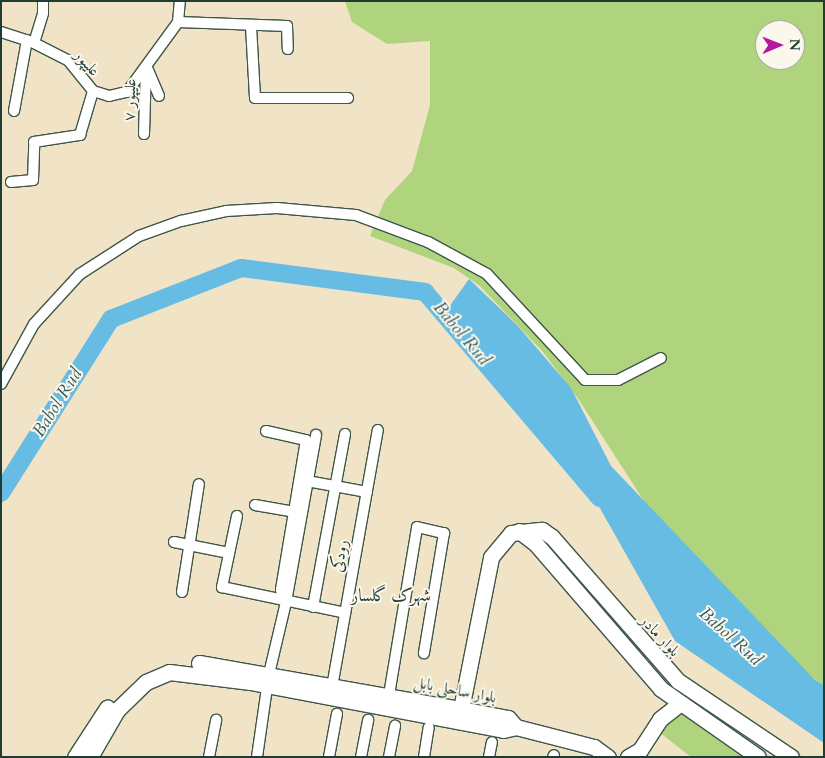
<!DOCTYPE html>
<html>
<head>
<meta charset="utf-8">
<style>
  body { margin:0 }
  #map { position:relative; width:825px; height:758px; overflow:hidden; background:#f0e3c6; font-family:Cardo,Amiri,serif }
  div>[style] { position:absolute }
  .green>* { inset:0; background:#b0d47d }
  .water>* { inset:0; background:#67bce4 }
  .stream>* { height:3px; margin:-1.5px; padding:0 1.5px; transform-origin:1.5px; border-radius:1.5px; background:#67bce4 }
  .river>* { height:18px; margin:-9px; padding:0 9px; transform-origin:9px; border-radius:9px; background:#67bce4 }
  .roads { filter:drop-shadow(1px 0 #3e564a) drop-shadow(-1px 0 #3e564a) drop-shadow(0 1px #3e564a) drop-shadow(0 -1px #3e564a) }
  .street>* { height:10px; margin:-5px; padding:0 5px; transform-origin:5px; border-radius:5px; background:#fff }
  .primary>* { height:15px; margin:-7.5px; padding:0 7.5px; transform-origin:7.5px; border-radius:7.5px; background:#fff }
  span { translate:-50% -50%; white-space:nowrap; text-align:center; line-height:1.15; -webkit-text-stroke:4px #fbf7ec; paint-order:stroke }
  .street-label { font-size:16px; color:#1f3d34 }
  .water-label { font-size:18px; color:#315d60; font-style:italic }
  .neighbourhood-label { font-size:18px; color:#1f3d34 }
  .frame { position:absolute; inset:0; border:2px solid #1f3d34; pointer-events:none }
  .north { position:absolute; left:755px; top:20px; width:50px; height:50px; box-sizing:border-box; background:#fbf7ec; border:1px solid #a3ada2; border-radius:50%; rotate:89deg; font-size:14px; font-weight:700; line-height:20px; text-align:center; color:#1f3d34 }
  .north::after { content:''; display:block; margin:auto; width:18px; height:22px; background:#b5179e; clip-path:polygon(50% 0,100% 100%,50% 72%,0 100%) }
</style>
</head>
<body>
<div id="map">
  <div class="green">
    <i style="clip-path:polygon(evenodd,345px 1px,824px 1px,824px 685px,769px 652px,662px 529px,579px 400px,543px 352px,480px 286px,454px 268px,370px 236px,385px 200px,412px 171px,430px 105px,430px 41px,387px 44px,352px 22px,345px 1px,765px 30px,795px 30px,795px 60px,765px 60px,765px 30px)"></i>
    <i style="clip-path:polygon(682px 713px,746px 757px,691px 757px,659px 732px,670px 716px)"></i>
  </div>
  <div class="water">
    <i style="clip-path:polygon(469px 279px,517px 325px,571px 388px,611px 466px,815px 680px,824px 685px,824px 743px,675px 641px,584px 480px,444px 314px)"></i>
  </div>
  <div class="stream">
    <i style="left:1px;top:485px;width:3px;rotate:18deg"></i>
  </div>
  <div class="river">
    <i style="left:1px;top:493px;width:206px;rotate:-57.7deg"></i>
    <i style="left:111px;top:319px;width:140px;rotate:-21.4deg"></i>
    <i style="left:241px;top:268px;width:186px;rotate:7.4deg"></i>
    <i style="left:425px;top:292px;width:270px;rotate:49.7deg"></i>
  </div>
  <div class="roads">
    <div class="street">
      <i style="left:178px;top:22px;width:109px;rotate:2.1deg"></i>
      <i style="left:287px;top:26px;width:23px;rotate:88deg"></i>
      <i style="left:178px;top:22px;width:21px;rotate:-85deg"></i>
      <i style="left:251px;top:26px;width:72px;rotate:86.8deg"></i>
      <i style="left:255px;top:98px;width:93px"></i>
      <i style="left:1px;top:32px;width:35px;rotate:18deg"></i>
      <i style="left:34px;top:43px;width:38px;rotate:27deg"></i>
      <i style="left:68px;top:60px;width:40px;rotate:51deg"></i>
      <i style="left:93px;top:91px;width:17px;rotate:17deg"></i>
      <i style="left:109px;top:96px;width:18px;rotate:-13deg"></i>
      <i style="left:127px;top:92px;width:87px;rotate:-53.9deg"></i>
      <i style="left:34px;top:43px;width:31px;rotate:-73deg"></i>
      <i style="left:43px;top:13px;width:12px;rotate:-90deg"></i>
      <i style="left:148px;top:70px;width:28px;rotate:67deg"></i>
      <i style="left:14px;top:111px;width:72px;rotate:-79.6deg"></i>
      <i style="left:144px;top:134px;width:67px;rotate:-88.3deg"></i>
      <i style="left:11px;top:182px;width:22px;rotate:-5deg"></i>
      <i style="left:33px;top:180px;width:38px;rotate:-88deg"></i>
      <i style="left:34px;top:142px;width:47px;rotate:-8.7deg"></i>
      <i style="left:80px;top:135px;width:46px;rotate:-73.5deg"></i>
      <i style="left:1px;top:384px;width:68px;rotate:-61.2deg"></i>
      <i style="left:34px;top:324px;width:68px;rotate:-47.4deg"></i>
      <i style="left:80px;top:274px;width:70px;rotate:-32.8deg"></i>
      <i style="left:139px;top:236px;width:45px;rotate:-19.7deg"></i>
      <i style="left:181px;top:221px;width:46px;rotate:-12.5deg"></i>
      <i style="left:226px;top:211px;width:51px;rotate:-3.4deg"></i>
      <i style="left:277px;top:208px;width:79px;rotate:5.1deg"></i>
      <i style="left:356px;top:215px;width:77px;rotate:20.6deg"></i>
      <i style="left:428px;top:242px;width:67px;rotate:28.5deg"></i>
      <i style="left:487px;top:274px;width:144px;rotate:47.2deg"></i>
      <i style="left:585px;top:380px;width:33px"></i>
      <i style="left:618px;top:380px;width:48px;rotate:-27.1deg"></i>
      <i style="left:266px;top:431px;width:41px;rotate:12.7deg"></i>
      <i style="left:306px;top:440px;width:152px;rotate:99.5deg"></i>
      <i style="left:281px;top:590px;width:12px;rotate:70deg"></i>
      <i style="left:307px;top:481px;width:61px;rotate:10.4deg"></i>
      <i style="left:255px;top:505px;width:40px;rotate:10deg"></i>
      <i style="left:237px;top:516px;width:73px;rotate:101.9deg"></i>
      <i style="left:222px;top:587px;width:126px;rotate:11.9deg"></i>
      <i style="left:174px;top:542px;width:56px;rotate:11.3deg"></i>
      <i style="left:182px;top:592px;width:109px;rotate:-81.1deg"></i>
      <i style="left:313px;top:607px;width:176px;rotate:-79.5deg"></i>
      <i style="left:332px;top:687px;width:261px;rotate:-79.9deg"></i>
      <i style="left:389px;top:695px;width:170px;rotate:-80.5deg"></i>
      <i style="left:417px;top:527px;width:28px;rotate:13deg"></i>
      <i style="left:444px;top:533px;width:122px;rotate:99.5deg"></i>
      <i style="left:209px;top:757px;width:38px;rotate:-79deg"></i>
      <i style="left:257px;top:757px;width:84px;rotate:-81.8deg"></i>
      <i style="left:269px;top:674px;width:74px;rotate:-76.7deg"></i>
      <i style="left:286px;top:602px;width:170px;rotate:-79.8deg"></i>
      <i style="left:329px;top:757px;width:44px;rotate:-79.5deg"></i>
      <i style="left:361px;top:757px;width:38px;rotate:-79deg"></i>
      <i style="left:389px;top:757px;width:32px;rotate:-79deg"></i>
      <i style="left:424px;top:757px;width:30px;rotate:-81deg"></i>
      <i style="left:489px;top:757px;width:15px;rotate:-79deg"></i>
      <i style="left:553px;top:757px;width:2px;rotate:-63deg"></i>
    </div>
    <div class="primary">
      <i style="left:519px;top:531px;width:21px;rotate:37deg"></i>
      <i style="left:536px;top:544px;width:191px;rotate:49.2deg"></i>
      <i style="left:661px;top:689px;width:118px;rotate:35deg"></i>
      <i style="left:199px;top:663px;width:266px;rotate:10deg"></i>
      <i style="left:461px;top:709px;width:48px;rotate:10.8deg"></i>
      <i style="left:508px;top:718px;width:12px;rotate:48deg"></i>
      <i style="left:461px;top:709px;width:155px;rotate:-78.8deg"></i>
      <i style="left:491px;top:557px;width:31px;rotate:-50deg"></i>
      <i style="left:511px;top:533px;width:31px;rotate:-6deg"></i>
      <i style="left:542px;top:530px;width:12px;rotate:35deg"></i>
      <i style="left:552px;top:537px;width:191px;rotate:48.8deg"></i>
      <i style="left:678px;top:681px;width:136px;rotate:33.9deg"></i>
      <i style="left:75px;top:757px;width:59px;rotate:-56.9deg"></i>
      <i style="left:90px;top:757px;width:54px;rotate:-60.1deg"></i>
      <i style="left:117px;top:710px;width:40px;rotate:-44deg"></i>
      <i style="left:146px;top:682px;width:25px;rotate:-23deg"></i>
      <i style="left:169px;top:672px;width:82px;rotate:7deg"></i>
      <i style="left:250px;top:682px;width:258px;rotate:10.7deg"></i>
      <i style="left:503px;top:730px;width:13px;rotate:-13deg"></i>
      <i style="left:516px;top:727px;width:81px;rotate:14.4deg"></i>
      <i style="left:594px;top:747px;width:17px;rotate:36deg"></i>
      <i style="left:628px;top:757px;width:14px;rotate:-30deg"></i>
      <i style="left:640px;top:750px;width:37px;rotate:-57deg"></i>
      <i style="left:660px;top:719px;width:24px;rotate:-38deg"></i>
    </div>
  </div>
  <div class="street-label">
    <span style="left:87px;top:63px;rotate:48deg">علیپور</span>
    <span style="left:130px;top:100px;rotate:-88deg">علیپور ۷</span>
    <span style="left:340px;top:556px;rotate:-80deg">رودکی</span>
    <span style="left:660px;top:636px;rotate:47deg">بلوار مادر</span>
    <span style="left:455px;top:690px;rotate:11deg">بلوار ساحلی بابل</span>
  </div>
  <div class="water-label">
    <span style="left:461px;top:334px;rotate:50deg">Babol Rud</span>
    <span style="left:58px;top:403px;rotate:-58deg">Babol Rud</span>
    <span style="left:730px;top:637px;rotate:42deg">Babol Rud</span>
  </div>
  <div class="neighbourhood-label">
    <span style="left:391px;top:596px">شهرک گلسار</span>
  </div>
  <div class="frame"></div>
  <div class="north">N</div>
</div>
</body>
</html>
